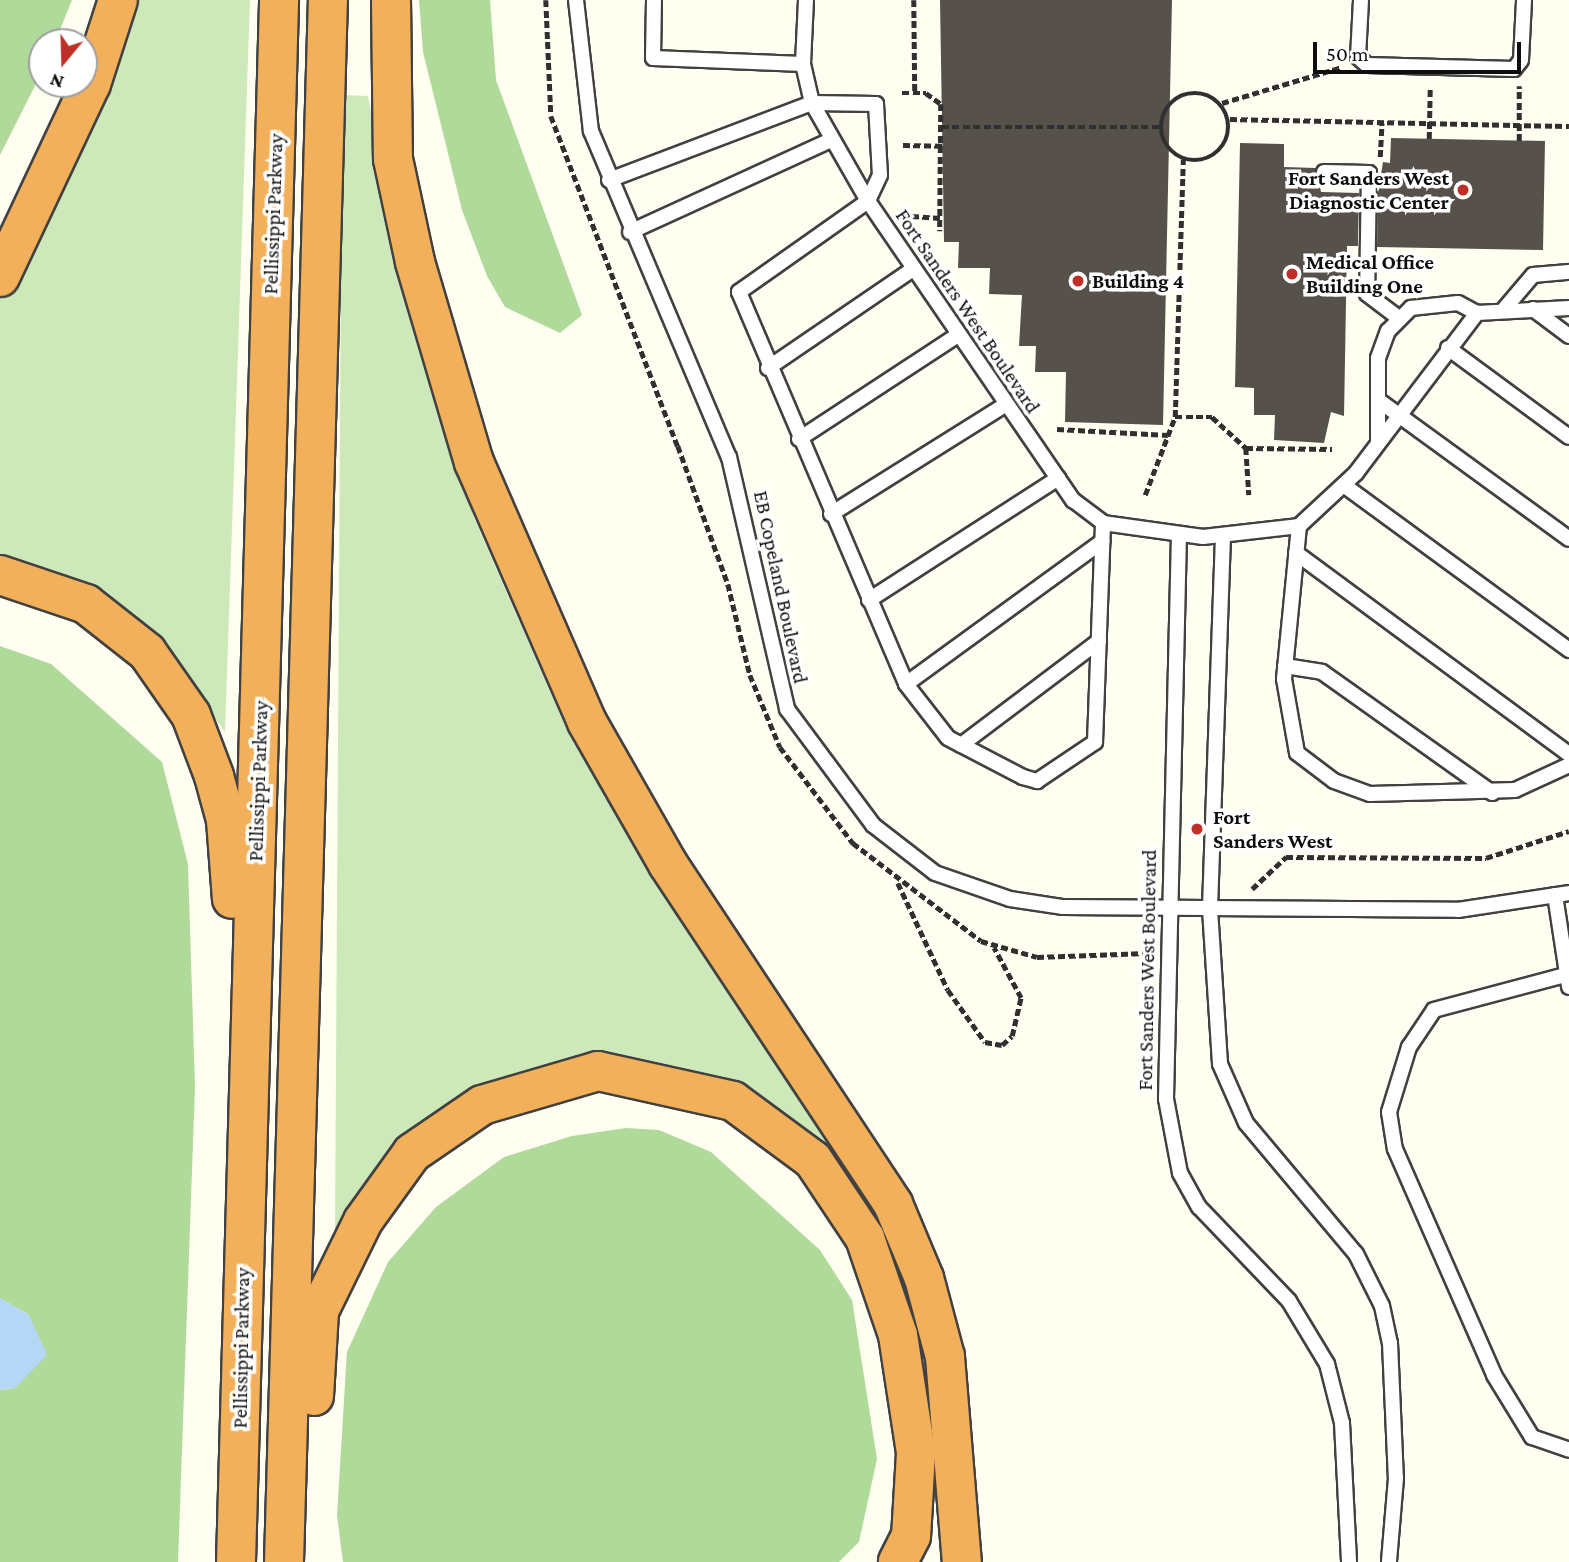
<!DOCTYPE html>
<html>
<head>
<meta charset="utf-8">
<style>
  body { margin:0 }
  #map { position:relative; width:1569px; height:1562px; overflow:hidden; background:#fffef0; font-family:"Crimson Pro",serif }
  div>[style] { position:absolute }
  .green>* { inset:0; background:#cde9b9 }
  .forest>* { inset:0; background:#afda99 }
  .water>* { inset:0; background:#b5d7f6 }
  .building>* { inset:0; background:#57514b }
  .path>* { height:4.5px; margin-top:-2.25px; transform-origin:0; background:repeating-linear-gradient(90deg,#303030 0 7px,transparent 0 10.5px) }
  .path>.ring { margin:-2.25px; padding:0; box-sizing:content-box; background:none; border:4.5px solid #303030; border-radius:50% }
  .roads { filter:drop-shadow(2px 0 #414141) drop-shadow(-2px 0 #414141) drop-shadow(0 2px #414141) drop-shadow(0 -2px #414141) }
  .lane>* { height:14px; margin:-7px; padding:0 7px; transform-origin:7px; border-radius:7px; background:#fff }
  .highway>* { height:38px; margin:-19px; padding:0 19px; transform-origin:19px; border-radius:19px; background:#f3b05a }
  .dots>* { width:19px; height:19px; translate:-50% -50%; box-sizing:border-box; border:4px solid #fff; border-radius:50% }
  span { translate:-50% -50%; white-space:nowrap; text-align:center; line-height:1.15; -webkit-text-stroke:7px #fff; paint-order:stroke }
  .poi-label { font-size:21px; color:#0e0e0e; font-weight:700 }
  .right { translate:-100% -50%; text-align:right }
  .left { translate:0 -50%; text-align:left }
  .street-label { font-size:21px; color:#0e0e0e }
  .north { position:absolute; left:28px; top:28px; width:70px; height:70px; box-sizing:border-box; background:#fff; border:2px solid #9f9f9f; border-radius:50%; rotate:199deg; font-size:19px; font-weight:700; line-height:28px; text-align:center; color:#0e0e0e }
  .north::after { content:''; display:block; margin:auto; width:24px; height:32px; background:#be3027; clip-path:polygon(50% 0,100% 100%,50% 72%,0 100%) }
  .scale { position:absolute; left:1313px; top:42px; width:208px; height:32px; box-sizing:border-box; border:4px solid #0e0e0e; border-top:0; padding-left:9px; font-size:21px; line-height:24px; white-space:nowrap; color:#0e0e0e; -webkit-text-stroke:5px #fff; paint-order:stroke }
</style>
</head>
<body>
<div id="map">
  <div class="green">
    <i style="clip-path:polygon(128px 0,250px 0,225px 732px,157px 636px,104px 594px,0 559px,0 282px)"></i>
    <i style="clip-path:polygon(342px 95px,368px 96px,400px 264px,474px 518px,568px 733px,678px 918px,859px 1176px,854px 1182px,714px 1082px,578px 1069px,422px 1131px,335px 1231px)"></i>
  </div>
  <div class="forest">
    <i style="clip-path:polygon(0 0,72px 0,55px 42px,42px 42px,42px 72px,0 155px)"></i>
    <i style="clip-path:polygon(419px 0,490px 0,496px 80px,582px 315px,560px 333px,505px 307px,487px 276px,462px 210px,423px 52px)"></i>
    <i style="clip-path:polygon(0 646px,51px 664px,162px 762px,188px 864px,195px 1087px,178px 1562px,0 1562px,0 1390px,15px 1388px,29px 1315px,0 1298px)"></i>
    <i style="clip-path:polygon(626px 1128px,659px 1130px,711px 1152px,820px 1250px,852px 1300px,877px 1459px,859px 1542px,839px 1562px,343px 1562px,337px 1515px,347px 1352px,388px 1262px,436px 1207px,504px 1157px,572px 1136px)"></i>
  </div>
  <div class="water">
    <i style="clip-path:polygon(0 1298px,29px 1315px,47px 1355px,15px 1388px,0 1390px)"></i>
  </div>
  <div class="building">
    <i style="clip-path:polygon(940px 0,1172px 0,1163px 425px,1065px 422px,1066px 372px,1035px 372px,1036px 346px,1019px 346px,1022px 295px,989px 294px,990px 268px,958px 268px,959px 242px,944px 242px)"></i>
    <i style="clip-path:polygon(1391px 138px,1545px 141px,1543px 250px,1377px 247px,1378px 193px,1383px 162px,1390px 163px)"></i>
    <i style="clip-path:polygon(1240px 143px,1284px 144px,1284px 167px,1316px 168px,1321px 192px,1359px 193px,1358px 246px,1347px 246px,1344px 416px,1331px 412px,1324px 443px,1274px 440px,1275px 415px,1254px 415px,1254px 388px,1235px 387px)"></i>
  </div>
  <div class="path">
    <i style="left:546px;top:0;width:116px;rotate:87.5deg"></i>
    <i style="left:551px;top:116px;width:354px;rotate:69deg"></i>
    <i style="left:678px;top:446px;width:147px;rotate:70.1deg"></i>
    <i style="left:728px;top:584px;width:94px;rotate:76.4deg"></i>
    <i style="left:750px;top:675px;width:78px;rotate:67.4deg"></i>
    <i style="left:780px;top:747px;width:121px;rotate:52.8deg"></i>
    <i style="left:853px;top:843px;width:161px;rotate:37.4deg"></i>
    <i style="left:981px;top:941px;width:58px;rotate:15.9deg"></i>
    <i style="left:1037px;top:957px;width:110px;rotate:-2.1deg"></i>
    <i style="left:914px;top:0;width:93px;rotate:89.4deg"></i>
    <i style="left:902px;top:93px;width:24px"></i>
    <i style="left:926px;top:93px;width:19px;rotate:36deg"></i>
    <i style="left:941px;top:104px;width:127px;rotate:90.5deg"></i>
    <i class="ring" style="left:1161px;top:93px;width:63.5px;height:63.5px"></i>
    <i style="left:1222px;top:103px;width:125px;rotate:-16.7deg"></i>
    <i style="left:1230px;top:119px;width:339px;rotate:1.2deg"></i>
    <i style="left:942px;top:127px;width:219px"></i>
    <i style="left:1429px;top:139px;width:52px;rotate:-88.9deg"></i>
    <i style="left:1519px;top:141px;width:55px;rotate:-90deg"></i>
    <i style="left:903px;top:145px;width:39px;rotate:1deg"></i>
    <i style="left:1380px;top:157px;width:34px;rotate:-87deg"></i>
    <i style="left:912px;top:216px;width:28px;rotate:4deg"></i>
    <i style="left:1175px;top:417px;width:37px"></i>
    <i style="left:1212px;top:417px;width:46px;rotate:42.4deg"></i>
    <i style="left:1246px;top:448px;width:47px;rotate:86.3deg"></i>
    <i style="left:1057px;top:429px;width:111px;rotate:3.1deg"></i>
    <i style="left:1246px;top:448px;width:86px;rotate:0.7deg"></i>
    <i style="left:1145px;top:495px;width:84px;rotate:-69deg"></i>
    <i style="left:1175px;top:417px;width:258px;rotate:-88.2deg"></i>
    <i style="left:898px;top:883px;width:118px;rotate:65deg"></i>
    <i style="left:948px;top:990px;width:64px;rotate:54.6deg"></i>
    <i style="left:985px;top:1042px;width:17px;rotate:10deg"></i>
    <i style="left:1002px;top:1045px;width:13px;rotate:-42deg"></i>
    <i style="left:1012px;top:1036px;width:39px;rotate:-77deg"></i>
    <i style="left:1021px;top:998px;width:57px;rotate:-118.4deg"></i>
    <i style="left:1252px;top:889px;width:47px;rotate:-43.3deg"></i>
    <i style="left:1286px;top:857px;width:200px;rotate:0.3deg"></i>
    <i style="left:1486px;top:858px;width:87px;rotate:-18deg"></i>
  </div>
  <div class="roads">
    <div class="lane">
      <i style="left:576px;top:0;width:132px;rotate:83.5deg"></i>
      <i style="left:591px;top:131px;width:354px;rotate:67.1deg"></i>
      <i style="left:729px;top:457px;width:259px;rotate:77deg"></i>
      <i style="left:787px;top:709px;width:144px;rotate:53.4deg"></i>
      <i style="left:873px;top:825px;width:78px;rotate:37.7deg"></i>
      <i style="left:935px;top:873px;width:79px;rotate:19.1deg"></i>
      <i style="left:1010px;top:899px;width:54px;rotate:8.6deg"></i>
      <i style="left:1063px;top:907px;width:395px;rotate:0.4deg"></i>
      <i style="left:1458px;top:910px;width:112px;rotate:-8.7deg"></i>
      <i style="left:654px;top:0;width:58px;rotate:91deg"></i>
      <i style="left:653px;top:58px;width:150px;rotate:2.3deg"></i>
      <i style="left:806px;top:0;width:64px;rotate:92.7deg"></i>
      <i style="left:803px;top:64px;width:40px;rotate:77deg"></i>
      <i style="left:812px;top:103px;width:64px;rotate:0.9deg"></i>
      <i style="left:876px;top:104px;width:71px;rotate:86.8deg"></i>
      <i style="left:880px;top:175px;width:29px;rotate:115deg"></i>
      <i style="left:868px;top:201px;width:363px;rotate:55.6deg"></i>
      <i style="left:1073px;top:500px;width:38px;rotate:37deg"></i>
      <i style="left:1103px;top:523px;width:101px;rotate:8deg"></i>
      <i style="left:1203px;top:537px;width:97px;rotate:-6.5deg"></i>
      <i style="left:1299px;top:526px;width:78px;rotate:-42.9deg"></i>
      <i style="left:1356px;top:473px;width:201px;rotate:-52.9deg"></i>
      <i style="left:1477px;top:313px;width:92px;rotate:-3.1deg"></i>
      <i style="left:1361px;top:0;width:57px;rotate:93deg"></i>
      <i style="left:1358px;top:57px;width:12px;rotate:42deg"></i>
      <i style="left:1367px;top:65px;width:147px;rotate:1.6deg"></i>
      <i style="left:1514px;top:69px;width:11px;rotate:-52deg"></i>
      <i style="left:1521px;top:60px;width:60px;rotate:-87.1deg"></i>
      <i style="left:1324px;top:172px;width:45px;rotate:1.3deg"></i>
      <i style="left:1369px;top:173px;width:121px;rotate:90.9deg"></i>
      <i style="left:1367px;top:294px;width:40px;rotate:37deg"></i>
      <i style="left:609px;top:180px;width:217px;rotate:-20.8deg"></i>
      <i style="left:812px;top:103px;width:113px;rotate:60.3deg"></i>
      <i style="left:868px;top:201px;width:158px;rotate:144.8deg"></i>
      <i style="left:739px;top:292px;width:426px;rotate:66.9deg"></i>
      <i style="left:906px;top:684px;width:68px;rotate:52.1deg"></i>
      <i style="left:948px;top:738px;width:85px;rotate:27.5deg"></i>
      <i style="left:1023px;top:777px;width:15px;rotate:16deg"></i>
      <i style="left:1037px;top:781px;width:70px;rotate:-33.9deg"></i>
      <i style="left:1095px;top:742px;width:219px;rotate:-87.9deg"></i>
      <i style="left:630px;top:232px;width:221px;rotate:-24.6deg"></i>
      <i style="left:1505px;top:308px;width:43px;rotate:-49.7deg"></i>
      <i style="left:1533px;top:275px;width:36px;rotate:-5deg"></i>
      <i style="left:1533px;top:309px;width:45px;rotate:36.9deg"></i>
      <i style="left:1448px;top:348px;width:150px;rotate:36.3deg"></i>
      <i style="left:768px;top:368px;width:176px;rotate:-34.3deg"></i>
      <i style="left:1378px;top:400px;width:236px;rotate:36deg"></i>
      <i style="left:799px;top:439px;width:190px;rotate:-33.2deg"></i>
      <i style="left:1378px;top:442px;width:84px;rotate:-90deg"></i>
      <i style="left:1378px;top:358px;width:29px;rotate:-70deg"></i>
      <i style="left:1388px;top:331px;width:33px;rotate:-45deg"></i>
      <i style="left:1411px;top:308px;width:47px;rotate:-6.1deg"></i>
      <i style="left:1458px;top:303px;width:21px;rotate:28deg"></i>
      <i style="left:1345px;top:486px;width:278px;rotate:36.2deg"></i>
      <i style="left:831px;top:514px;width:205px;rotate:-32.1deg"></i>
      <i style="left:1299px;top:526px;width:154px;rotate:95.6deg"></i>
      <i style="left:1284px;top:679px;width:75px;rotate:80deg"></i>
      <i style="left:1297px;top:753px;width:46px;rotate:37.1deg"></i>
      <i style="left:1334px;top:781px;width:38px;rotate:20deg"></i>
      <i style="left:1370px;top:794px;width:145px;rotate:-1.6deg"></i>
      <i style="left:1515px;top:790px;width:60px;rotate:-24.8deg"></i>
      <i style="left:1179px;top:534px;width:565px;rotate:91.32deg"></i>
      <i style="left:1166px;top:1099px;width:75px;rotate:79.3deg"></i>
      <i style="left:1180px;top:1173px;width:39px;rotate:61deg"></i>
      <i style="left:1199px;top:1207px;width:130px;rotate:46.2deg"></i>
      <i style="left:1289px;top:1301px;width:74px;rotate:58.9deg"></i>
      <i style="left:1327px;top:1364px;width:61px;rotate:75.7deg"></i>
      <i style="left:1342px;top:1423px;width:139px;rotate:87.1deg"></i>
      <i style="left:1223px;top:536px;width:373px;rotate:92deg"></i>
      <i style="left:1210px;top:909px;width:155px;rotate:86.3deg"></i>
      <i style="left:1220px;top:1064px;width:64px;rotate:66.2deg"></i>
      <i style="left:1246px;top:1123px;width:171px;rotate:50deg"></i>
      <i style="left:1356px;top:1254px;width:58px;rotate:63.4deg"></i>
      <i style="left:1382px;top:1306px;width:38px;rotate:78deg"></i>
      <i style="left:1390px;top:1343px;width:135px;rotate:87.5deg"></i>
      <i style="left:1396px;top:1478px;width:84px;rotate:94.8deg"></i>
      <i style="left:1296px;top:553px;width:339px;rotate:36.4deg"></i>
      <i style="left:869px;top:600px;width:225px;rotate:-32.8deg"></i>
      <i style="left:1285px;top:666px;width:37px;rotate:9deg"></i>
      <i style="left:1322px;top:672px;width:209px;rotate:35.4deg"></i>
      <i style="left:906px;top:684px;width:243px;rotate:-36deg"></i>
      <i style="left:961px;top:745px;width:173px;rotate:-37deg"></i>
      <i style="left:1555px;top:895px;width:93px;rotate:81.3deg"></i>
      <i style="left:1569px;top:974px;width:140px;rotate:165.1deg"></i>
      <i style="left:1434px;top:1010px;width:45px;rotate:124deg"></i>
      <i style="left:1409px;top:1047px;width:68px;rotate:107.1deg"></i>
      <i style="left:1389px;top:1112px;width:37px;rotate:81deg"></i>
      <i style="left:1395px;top:1149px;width:247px;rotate:66.3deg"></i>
      <i style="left:1494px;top:1375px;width:73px;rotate:58.5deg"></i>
      <i style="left:1532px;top:1437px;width:39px;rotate:19deg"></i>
    </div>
    <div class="highway">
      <i style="left:391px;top:0;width:159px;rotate:89.3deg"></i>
      <i style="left:393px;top:159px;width:105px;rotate:77.9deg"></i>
      <i style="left:415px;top:262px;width:209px;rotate:73.6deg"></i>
      <i style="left:474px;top:462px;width:283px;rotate:66.5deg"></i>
      <i style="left:587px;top:722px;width:163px;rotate:60.3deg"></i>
      <i style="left:668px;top:864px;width:408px;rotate:56.5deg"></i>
      <i style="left:893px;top:1204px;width:80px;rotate:67.3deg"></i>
      <i style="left:924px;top:1278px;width:82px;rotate:75.1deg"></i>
      <i style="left:945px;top:1357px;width:206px;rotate:85.3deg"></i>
      <i style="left:0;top:277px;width:213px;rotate:-64.8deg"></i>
      <i style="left:91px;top:84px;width:88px;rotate:-72.2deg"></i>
      <i style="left:0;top:575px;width:91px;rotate:18.6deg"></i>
      <i style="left:86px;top:604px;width:78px;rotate:38.2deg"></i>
      <i style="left:147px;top:652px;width:77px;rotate:55.1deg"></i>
      <i style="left:191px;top:715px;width:65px;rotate:69.3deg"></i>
      <i style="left:214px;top:776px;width:46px;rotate:74.7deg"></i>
      <i style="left:226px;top:820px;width:79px;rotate:85.7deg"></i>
      <i style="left:314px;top:1396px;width:85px;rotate:-86.6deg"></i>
      <i style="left:319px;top:1311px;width:100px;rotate:-63.9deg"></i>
      <i style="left:363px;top:1221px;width:84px;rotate:-54.2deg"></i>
      <i style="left:412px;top:1153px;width:85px;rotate:-34.4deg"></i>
      <i style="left:482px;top:1105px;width:121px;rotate:-16.3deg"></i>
      <i style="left:598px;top:1071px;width:138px;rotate:12.5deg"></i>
      <i style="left:733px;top:1101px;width:99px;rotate:36.4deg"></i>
      <i style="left:813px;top:1160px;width:94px;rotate:56.3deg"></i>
      <i style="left:865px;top:1238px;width:102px;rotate:71.2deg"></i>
      <i style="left:898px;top:1335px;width:119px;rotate:81.3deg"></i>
      <i style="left:916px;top:1453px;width:83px;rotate:93.4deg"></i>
      <i style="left:911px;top:1536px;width:29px;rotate:117deg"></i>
      <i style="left:236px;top:1562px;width:1563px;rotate:-88.42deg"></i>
      <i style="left:284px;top:1562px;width:1563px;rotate:-88.39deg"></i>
    </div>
  </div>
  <div class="dots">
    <i style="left:1463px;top:190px;background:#be3027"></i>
    <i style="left:1292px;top:274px;background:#be3027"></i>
    <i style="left:1078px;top:281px;background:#be3027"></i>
    <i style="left:1197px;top:829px;background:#be3027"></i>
  </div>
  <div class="poi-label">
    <span class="right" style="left:1449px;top:190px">Fort Sanders West<br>Diagnostic Center</span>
    <span class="left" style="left:1306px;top:274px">Medical Office<br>Building One</span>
    <span class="left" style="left:1092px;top:281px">Building 4</span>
    <span class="left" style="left:1213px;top:829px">Fort<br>Sanders West</span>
  </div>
  <div class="street-label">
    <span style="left:273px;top:214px;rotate:-88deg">Pellissippi Parkway</span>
    <span style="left:968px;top:311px;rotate:56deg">Fort Sanders West Boulevard</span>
    <span style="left:781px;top:587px;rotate:78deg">EB Copeland Boulevard</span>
    <span style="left:258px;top:781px;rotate:-88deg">Pellissippi Parkway</span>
    <span style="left:1147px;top:970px;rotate:-89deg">Fort Sanders West Boulevard</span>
    <span style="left:241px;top:1348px;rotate:-89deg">Pellissippi Parkway</span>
  </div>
  <div class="north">N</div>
  <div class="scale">50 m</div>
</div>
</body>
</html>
